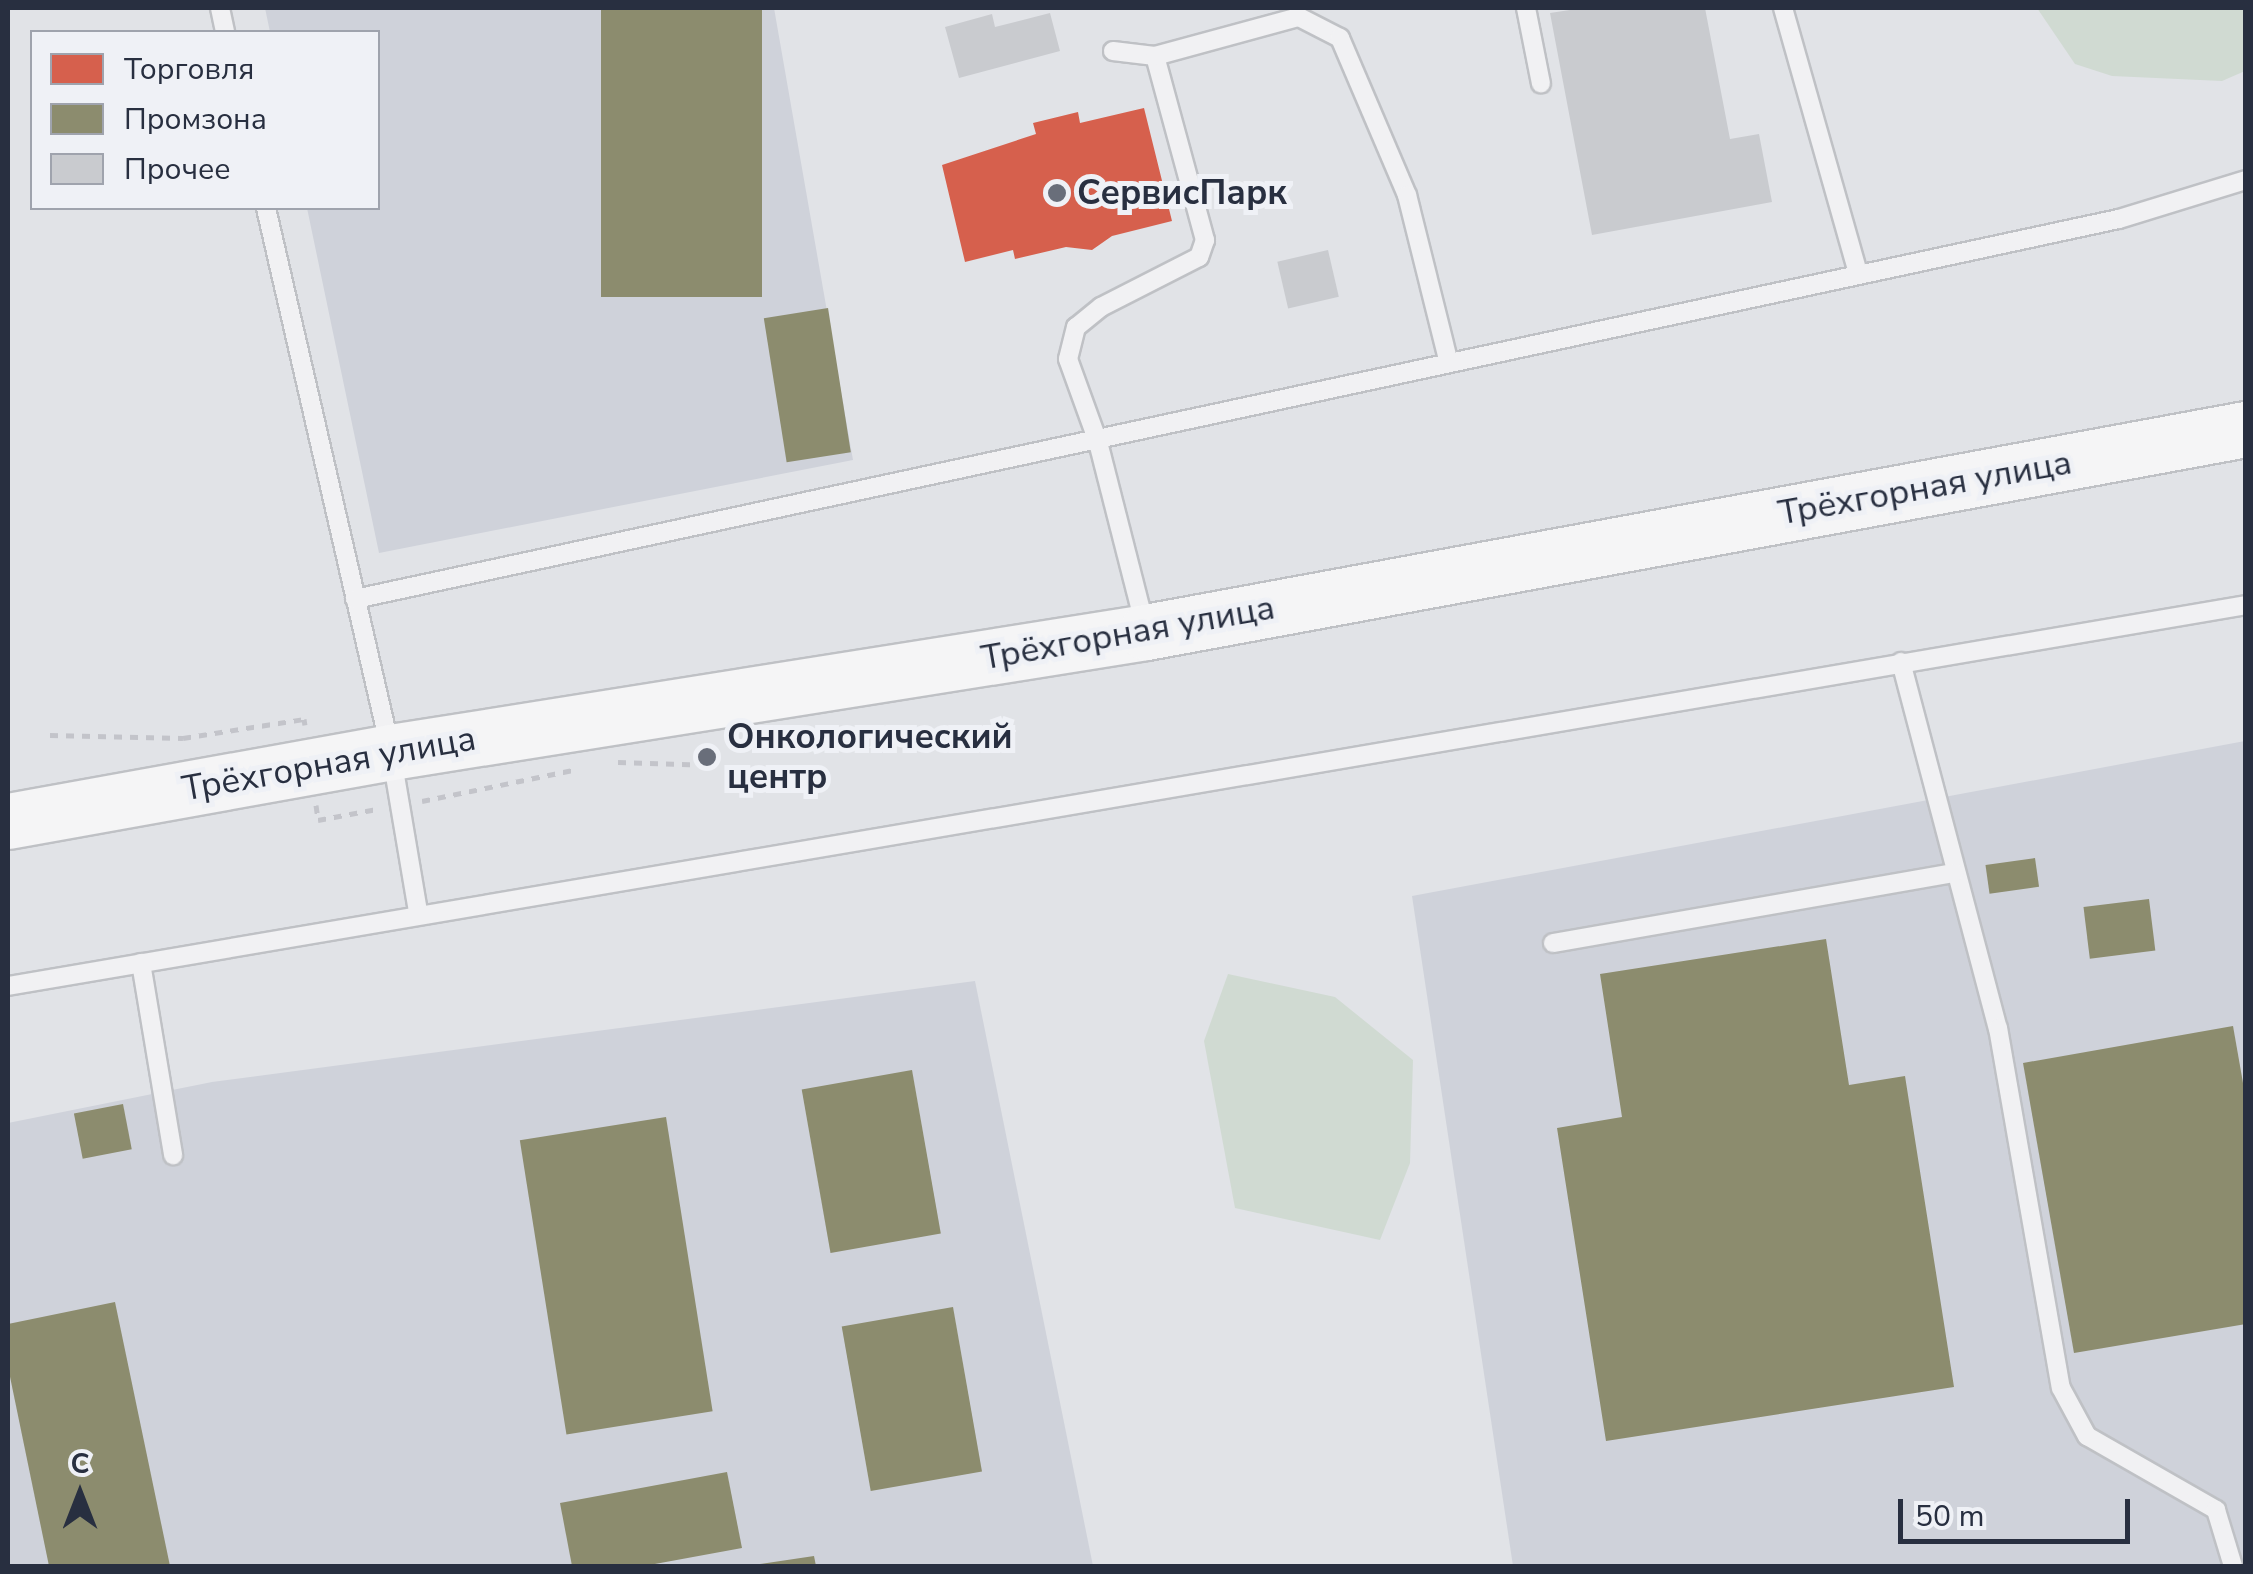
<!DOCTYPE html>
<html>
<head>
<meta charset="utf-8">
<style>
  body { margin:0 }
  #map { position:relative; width:2253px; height:1574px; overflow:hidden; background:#e1e3e7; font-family:"Nunito Sans",sans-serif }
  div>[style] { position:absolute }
  .built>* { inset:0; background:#cfd2da }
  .green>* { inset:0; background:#d0dad2 }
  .shops>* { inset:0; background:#d6604d }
  .industry>* { inset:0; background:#8c8c6e; transform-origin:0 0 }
  .building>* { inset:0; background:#c9cbcf; transform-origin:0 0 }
  .path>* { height:5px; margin-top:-2.5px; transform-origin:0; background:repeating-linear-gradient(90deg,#c3c4ca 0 8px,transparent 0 16px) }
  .roads { filter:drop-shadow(2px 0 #bfc1c5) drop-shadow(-2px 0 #bfc1c5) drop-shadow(0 2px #bfc1c5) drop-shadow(0 -2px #bfc1c5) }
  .lane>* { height:18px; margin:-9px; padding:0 9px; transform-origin:9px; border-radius:9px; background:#f1f1f3 }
  .highway>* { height:55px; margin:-27.5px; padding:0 27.5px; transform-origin:27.5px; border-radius:27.5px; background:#f5f5f6 }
  .dots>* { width:28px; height:28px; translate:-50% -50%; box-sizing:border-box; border:5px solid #eff1f6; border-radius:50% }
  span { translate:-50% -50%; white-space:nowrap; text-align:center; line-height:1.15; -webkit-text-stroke:10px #eff1f6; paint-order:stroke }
  .poi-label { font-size:35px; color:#282f40; font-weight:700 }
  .left { translate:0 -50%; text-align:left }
  .street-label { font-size:35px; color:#282f40 }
  .frame { position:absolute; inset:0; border:10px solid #282f40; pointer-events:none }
  .legend { position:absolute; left:30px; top:30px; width:350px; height:180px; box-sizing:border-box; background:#eff1f6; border:2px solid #9fa3ad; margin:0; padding:12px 18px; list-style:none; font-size:30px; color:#282f40 }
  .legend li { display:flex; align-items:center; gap:20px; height:50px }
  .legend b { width:50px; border:2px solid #9fa3ad }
  .north { position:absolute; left:30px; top:1444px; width:100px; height:100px; -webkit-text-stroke:8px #eff1f6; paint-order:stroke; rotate:0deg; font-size:28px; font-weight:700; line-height:40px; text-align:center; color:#282f40 }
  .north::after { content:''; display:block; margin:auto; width:35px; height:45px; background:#282f40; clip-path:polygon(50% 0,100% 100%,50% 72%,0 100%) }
  .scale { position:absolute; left:1898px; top:1499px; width:232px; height:45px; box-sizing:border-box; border:5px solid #282f40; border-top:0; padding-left:12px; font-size:30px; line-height:35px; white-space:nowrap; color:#282f40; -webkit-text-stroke:8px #eff1f6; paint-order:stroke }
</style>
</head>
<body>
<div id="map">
  <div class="built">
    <i style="clip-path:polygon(265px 8px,774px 8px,853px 460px,379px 553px,307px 208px,378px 208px,378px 32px,270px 32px)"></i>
    <i style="clip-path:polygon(2245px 741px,2245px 1566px,1513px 1566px,1412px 896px)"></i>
    <i style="clip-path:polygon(975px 981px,1093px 1566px,8px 1566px,8px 1123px,212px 1082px)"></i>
  </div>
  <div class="green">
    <i style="clip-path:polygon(2037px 8px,2245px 8px,2245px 71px,2222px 81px,2112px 76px,2075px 64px)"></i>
    <i style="clip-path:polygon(1228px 974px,1335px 997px,1413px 1060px,1410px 1163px,1380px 1240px,1235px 1208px,1204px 1041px)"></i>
  </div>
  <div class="shops">
    <i style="clip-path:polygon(1144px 108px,1172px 221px,1112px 236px,1092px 250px,1066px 247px,1015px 259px,1013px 250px,965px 262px,942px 165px,1036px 134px,1033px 123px,1078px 112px,1080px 123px)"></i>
  </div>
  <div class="industry">
    <i style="left:601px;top:8px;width:161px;height:289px"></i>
    <i style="left:828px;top:308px;width:146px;height:65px;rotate:81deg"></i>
    <i style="left:2035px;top:858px;width:29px;height:50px;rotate:82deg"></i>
    <i style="left:2149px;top:899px;width:52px;height:66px;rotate:83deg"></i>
    <i style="clip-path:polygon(1826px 939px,1849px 1085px,1905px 1076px,1954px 1387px,1606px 1441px,1557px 1128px,1622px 1117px,1600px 974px)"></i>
    <i style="clip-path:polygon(2233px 1026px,2246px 1100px,2246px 1324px,2074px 1353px,2023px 1063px)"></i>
    <i style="left:912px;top:1070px;width:166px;height:112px;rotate:80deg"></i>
    <i style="left:123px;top:1104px;width:46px;height:50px;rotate:79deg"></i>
    <i style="left:666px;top:1117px;width:298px;height:148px;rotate:81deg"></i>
    <i style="clip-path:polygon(115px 1302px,170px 1566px,49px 1566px,8px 1367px,8px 1324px)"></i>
    <i style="left:953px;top:1307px;width:167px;height:113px;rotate:80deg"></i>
    <i style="clip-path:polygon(727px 1472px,742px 1548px,644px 1566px,572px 1566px,560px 1503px)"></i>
    <i style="clip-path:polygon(814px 1556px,816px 1566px,760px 1566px,760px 1564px)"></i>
  </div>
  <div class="building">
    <i style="clip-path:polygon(1583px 8px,1705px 8px,1730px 139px,1759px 134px,1772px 202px,1592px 235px,1550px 13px)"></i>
    <i style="clip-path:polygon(1050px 13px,1060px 51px,959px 78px,945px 27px,992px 14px,995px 27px)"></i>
    <i style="left:1328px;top:250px;width:48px;height:52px;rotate:77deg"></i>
  </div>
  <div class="path">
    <i style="left:50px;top:735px;width:133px;rotate:1.3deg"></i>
    <i style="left:183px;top:738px;width:122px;rotate:-8.9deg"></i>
    <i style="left:304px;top:719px;width:6px;rotate:81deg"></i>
    <i style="left:618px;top:762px;width:95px;rotate:1.8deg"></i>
    <i style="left:422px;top:801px;width:159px;rotate:-11.6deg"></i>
    <i style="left:316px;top:805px;width:15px;rotate:82deg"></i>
    <i style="left:318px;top:820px;width:60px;rotate:-10.6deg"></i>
  </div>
  <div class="roads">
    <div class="lane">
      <i style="left:220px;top:8px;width:25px;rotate:78deg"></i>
      <i style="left:1526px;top:8px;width:77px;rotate:78.8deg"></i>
      <i style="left:1783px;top:8px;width:275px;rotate:74.2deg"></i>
      <i style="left:1113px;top:51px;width:42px;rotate:6.8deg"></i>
      <i style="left:1155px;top:56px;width:191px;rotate:74.8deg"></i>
      <i style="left:1205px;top:240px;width:18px;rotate:109deg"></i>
      <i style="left:1199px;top:257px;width:110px;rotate:153deg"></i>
      <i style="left:1101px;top:307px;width:32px;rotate:141deg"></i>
      <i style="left:1076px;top:327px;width:33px;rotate:104deg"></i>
      <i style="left:1068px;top:359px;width:88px;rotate:70.1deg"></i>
      <i style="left:1098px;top:442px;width:190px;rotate:75.7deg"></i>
      <i style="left:1155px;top:56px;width:149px;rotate:-15.2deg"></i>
      <i style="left:1299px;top:17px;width:46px;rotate:27.1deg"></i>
      <i style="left:1340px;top:38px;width:171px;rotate:66.9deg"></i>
      <i style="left:1407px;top:195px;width:173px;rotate:76deg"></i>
      <i style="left:266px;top:208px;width:558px;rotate:77.06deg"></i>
      <i style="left:391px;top:752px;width:162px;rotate:80.4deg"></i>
      <i style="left:355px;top:599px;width:1804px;rotate:-12.16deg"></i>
      <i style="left:2119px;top:219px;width:133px;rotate:-17.1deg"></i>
      <i style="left:1901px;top:662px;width:379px;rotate:75.2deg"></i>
      <i style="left:1998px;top:1028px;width:365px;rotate:80.1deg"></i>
      <i style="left:2061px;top:1388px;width:55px;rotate:61.6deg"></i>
      <i style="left:2087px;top:1436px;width:149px;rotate:29.8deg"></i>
      <i style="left:2216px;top:1510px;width:59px;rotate:73.1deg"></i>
      <i style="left:1553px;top:943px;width:407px;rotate:-9.9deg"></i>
      <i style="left:141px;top:963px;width:195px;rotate:80.5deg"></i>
      <i style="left:8px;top:986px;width:2270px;rotate:-9.66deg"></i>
    </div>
    <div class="highway">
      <i style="left:8px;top:821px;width:389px;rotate:-10.2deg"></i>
      <i style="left:391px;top:752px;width:764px;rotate:-9.03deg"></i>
      <i style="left:1146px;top:632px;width:1119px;rotate:-10.46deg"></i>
    </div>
  </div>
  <div class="dots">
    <i style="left:1057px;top:193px;background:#696e7a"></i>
    <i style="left:707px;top:757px;background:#696e7a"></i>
  </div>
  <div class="poi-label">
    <span class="left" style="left:1077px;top:193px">СервисПарк</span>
    <span class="left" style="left:727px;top:757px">Онкологический<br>центр</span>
  </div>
  <div class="street-label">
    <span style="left:1925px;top:488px;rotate:-10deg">Трёхгорная улица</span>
    <span style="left:1128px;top:633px;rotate:-10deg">Трёхгорная улица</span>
    <span style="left:329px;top:764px;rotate:-10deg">Трёхгорная улица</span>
  </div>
  <div class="frame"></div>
  <ul class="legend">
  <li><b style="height:28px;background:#d6604d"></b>Торговля</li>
  <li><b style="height:28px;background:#8c8c6e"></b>Промзона</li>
  <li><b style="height:28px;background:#c9cbcf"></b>Прочее</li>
  </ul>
  <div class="north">С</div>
  <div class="scale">50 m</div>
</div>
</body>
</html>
